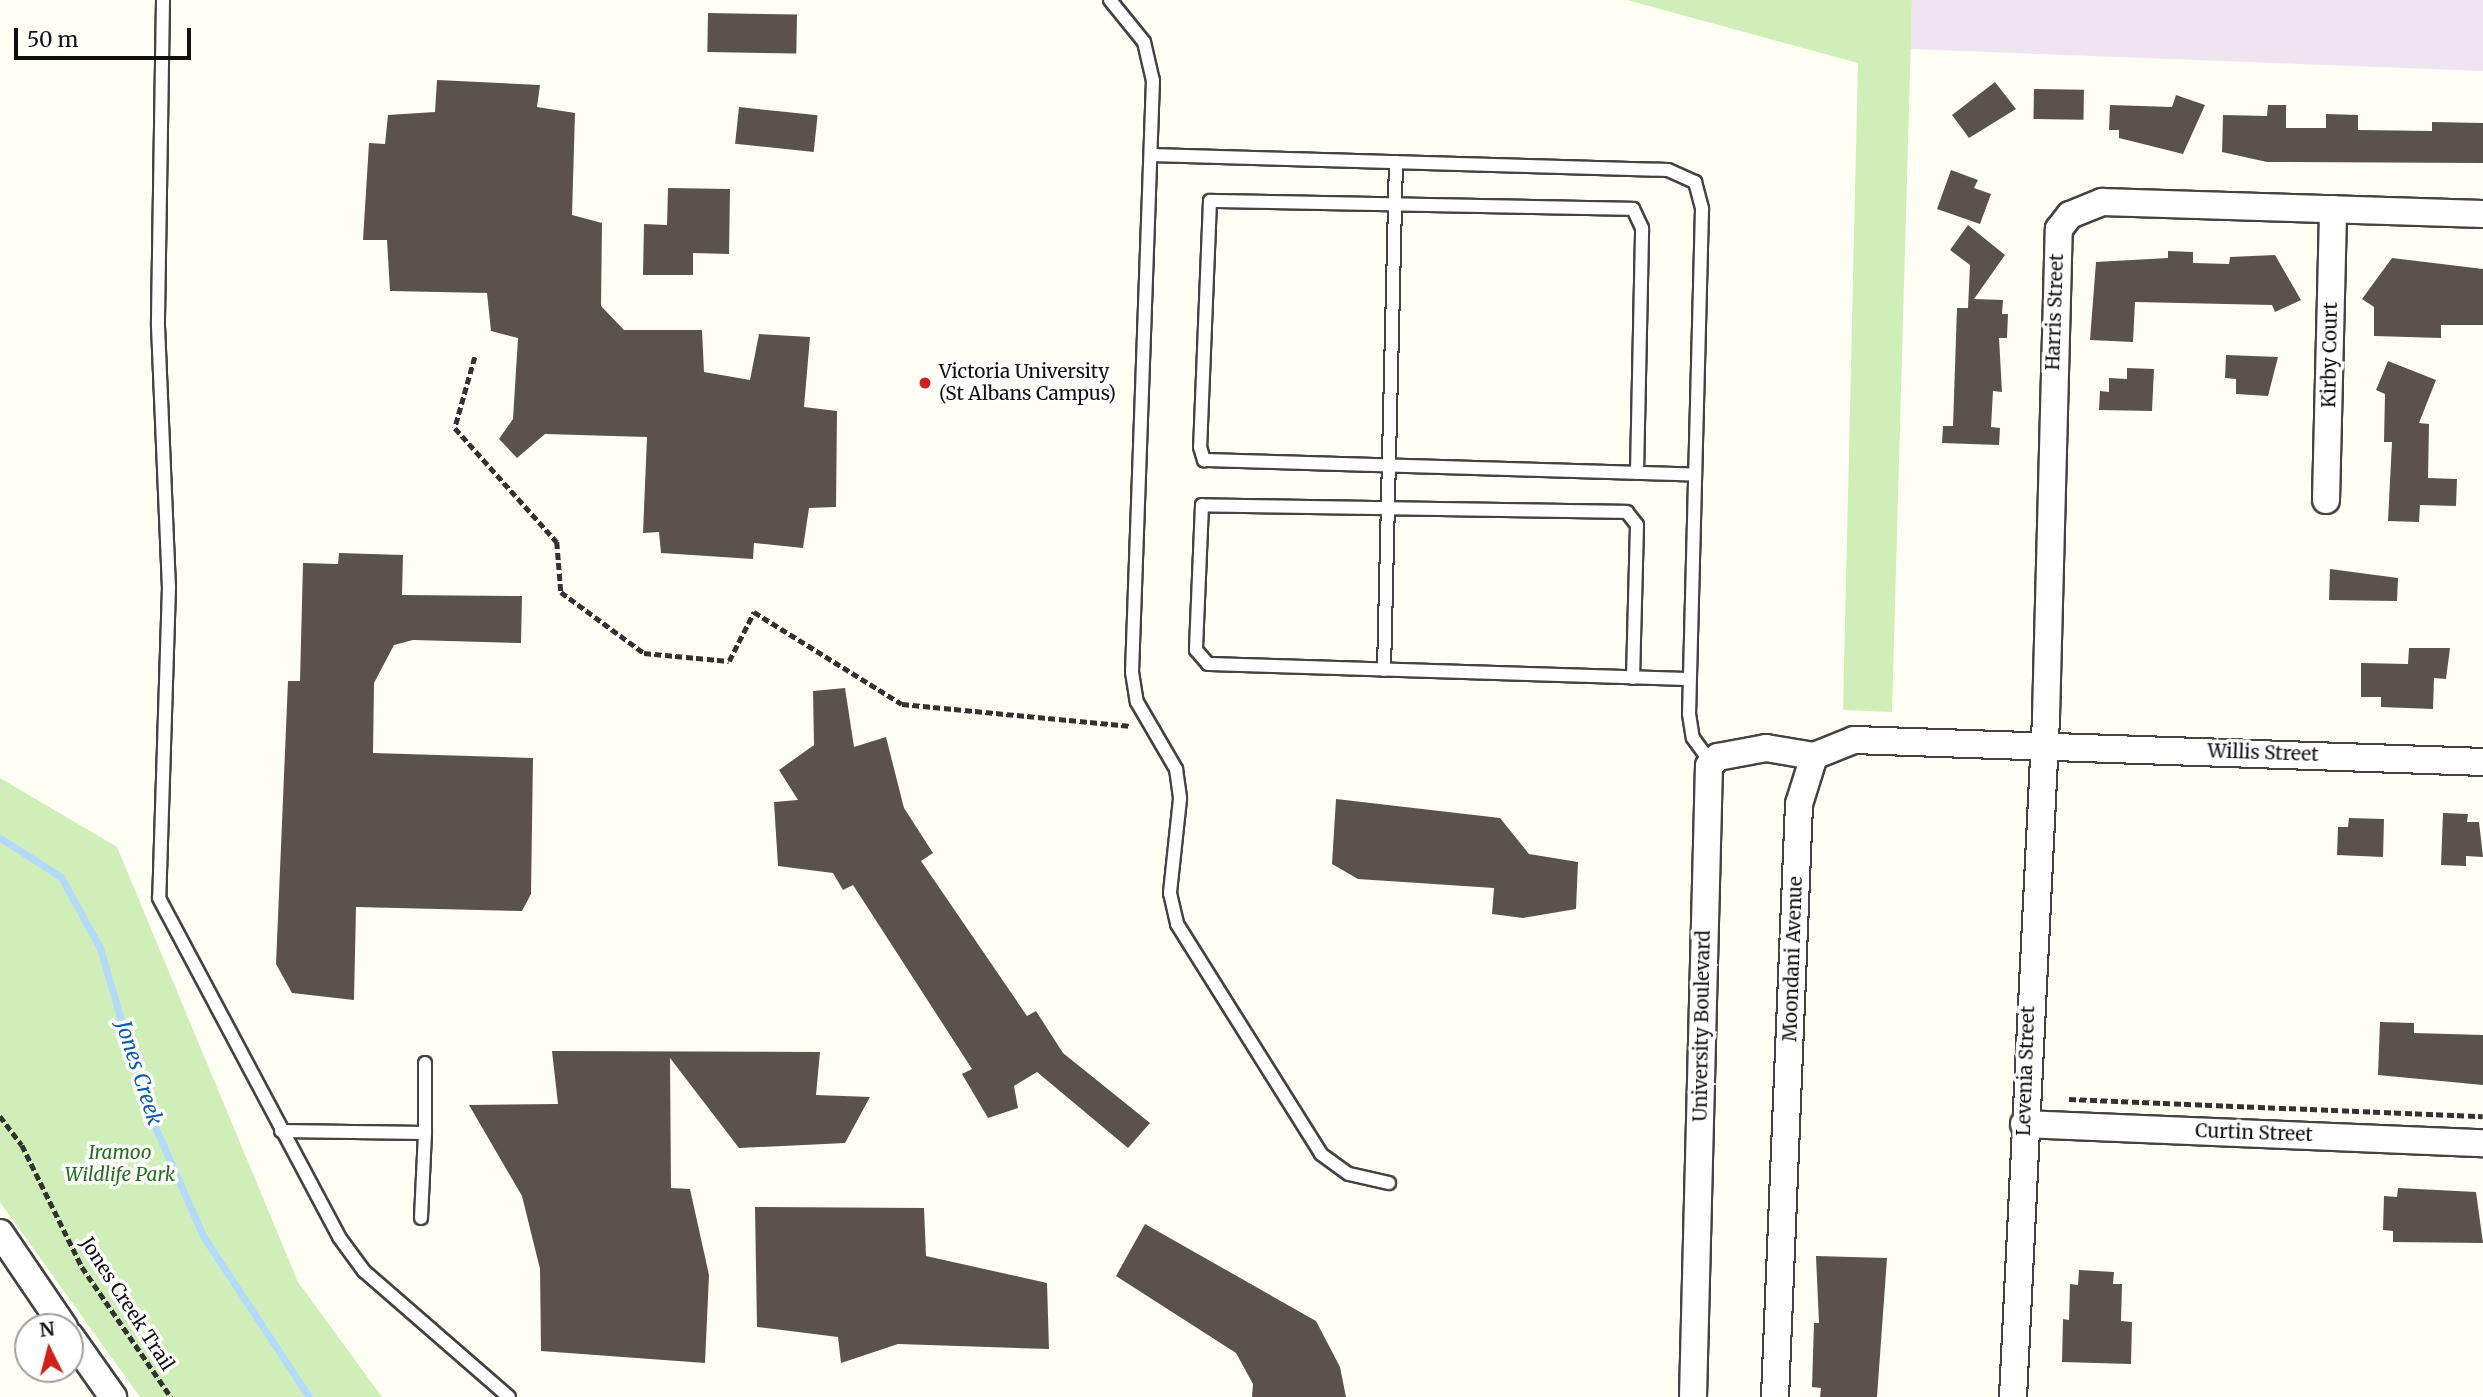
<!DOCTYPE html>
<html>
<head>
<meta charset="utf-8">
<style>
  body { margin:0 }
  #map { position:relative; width:2483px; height:1397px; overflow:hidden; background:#fffef4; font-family:Merriweather,serif }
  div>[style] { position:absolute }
  .industrial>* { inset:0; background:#efe4ef }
  .green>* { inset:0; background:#d0eeb8 }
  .stream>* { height:7px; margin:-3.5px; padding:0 3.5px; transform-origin:3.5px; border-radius:3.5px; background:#b3dafc }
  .building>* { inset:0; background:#5a524b; transform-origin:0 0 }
  .path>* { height:4.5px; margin-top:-2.25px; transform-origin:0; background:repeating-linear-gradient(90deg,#323232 0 7px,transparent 0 10.5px) }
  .roads { filter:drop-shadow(2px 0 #434343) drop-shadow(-2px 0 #434343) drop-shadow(0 2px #434343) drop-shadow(0 -2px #434343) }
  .lane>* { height:12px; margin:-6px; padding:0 6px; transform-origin:6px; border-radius:6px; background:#fff }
  .street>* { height:26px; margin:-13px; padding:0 13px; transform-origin:13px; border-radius:13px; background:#fff }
  .dots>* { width:19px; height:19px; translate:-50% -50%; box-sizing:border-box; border:4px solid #fff; border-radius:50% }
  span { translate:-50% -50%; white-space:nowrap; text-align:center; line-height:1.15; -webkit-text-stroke:7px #fff; paint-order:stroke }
  .street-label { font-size:19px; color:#101010 }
  .poi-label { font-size:19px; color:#101010 }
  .left { translate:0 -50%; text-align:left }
  .park-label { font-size:19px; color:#237019; font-style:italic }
  .water-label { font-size:21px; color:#0c5ab0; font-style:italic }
  .north { position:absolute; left:14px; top:1313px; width:70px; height:70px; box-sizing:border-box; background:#fff; border:2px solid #9f9f9f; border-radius:50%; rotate:354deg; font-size:19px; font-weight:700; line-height:28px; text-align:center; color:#101010 }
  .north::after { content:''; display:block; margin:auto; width:24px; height:32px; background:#cf2019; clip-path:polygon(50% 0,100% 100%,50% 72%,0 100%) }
  .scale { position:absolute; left:14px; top:28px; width:177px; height:32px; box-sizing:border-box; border:4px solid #101010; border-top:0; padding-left:9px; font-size:21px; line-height:24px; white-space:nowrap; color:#101010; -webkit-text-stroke:5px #fff; paint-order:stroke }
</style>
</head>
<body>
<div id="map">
  <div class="industrial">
    <i style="clip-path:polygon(1912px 0,2483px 0,2483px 71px,1910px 49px)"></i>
  </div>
  <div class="green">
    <i style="clip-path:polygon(1627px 0,1912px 0,1892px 712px,1843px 710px,1858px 63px)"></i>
    <i style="clip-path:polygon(0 778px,117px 847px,298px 1282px,382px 1397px,140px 1397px,0 1202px)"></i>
  </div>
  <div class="stream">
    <i style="left:0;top:838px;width:72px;rotate:32.6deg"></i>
    <i style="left:61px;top:877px;width:81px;rotate:61.2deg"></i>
    <i style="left:100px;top:948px;width:165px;rotate:73.8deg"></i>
    <i style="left:146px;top:1106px;width:142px;rotate:66.3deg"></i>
    <i style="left:203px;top:1236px;width:193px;rotate:56.6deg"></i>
  </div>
  <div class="building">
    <i style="left:708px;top:13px;width:89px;height:39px;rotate:1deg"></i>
    <i style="clip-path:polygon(437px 80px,540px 85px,537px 107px,575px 113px,572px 215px,602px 223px,601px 306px,624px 330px,702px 330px,704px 372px,750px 380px,759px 334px,810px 337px,804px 407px,837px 411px,836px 507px,809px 508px,803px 548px,754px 543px,753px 559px,661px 553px,659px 532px,643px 533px,647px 437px,545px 434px,517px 458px,499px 439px,513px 419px,518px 338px,491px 331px,487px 293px,390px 291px,387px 240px,363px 240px,369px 143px,385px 144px,388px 115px,435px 112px)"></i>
    <i style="clip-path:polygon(1995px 82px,2016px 109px,1969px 138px,1952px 115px)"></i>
    <i style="left:2034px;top:89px;width:50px;height:30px;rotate:1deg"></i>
    <i style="clip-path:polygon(2176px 95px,2205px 105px,2183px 154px,2119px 138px,2119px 130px,2109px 130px,2110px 105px,2172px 107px)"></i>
    <i style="clip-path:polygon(2268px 105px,2286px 105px,2286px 128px,2326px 128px,2326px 114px,2358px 115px,2358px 130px,2432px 131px,2432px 122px,2483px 123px,2483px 163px,2267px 162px,2222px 152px,2223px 115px,2267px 116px)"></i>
    <i style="left:739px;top:107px;width:79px;height:37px;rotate:6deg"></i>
    <i style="clip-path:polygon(1951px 170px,1978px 180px,1974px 188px,1991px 194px,1980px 224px,1937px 209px)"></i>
    <i style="clip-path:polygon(668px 188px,730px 189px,729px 254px,693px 253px,693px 275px,643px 275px,644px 224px,667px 225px)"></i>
    <i style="clip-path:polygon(1968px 225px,2005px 255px,1974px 299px,2003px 300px,2002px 314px,2008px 314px,2007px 338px,1999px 338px,2002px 392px,1993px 391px,1991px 427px,2000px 428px,1999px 445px,1942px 443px,1943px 426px,1953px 426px,1957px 308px,1968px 308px,1970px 265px,1950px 250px)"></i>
    <i style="clip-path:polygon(2168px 251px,2193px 252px,2193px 263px,2229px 264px,2230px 257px,2275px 255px,2301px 300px,2275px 312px,2272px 305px,2135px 302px,2133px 342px,2090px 340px,2096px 262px,2168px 258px)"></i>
    <i style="clip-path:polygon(2392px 258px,2483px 269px,2483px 325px,2441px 325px,2441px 338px,2374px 336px,2374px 307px,2362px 299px)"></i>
    <i style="clip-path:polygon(2226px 355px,2278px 357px,2268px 396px,2236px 394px,2236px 379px,2225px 378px)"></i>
    <i style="clip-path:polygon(2388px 361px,2436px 380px,2419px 423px,2429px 424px,2428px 478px,2457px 479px,2456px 506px,2420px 505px,2419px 522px,2388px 521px,2392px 442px,2384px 442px,2385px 394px,2376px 390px)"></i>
    <i style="clip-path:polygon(2127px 368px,2154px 369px,2152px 411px,2099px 410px,2100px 391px,2109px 392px,2109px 378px,2127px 379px)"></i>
    <i style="clip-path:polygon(339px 553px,403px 555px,402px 595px,522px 596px,521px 643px,413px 640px,394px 645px,374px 683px,373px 753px,533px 758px,531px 894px,522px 911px,356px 907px,354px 1000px,292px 993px,276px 964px,288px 681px,300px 681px,303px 563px,338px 564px)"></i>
    <i style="clip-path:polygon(2330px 569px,2398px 578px,2397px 601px,2329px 600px)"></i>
    <i style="clip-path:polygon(2409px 648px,2450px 648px,2446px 679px,2434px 678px,2433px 709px,2381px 707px,2381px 697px,2361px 697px,2361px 663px,2408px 664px)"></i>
    <i style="clip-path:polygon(845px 688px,854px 747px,886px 737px,904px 808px,933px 853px,921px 861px,1027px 1016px,1036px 1011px,1063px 1053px,1150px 1123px,1128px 1148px,1037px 1072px,1014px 1086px,1018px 1108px,988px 1118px,962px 1074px,972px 1069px,853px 885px,843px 890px,833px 873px,778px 866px,774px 802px,798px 800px,779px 770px,814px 745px,813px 691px)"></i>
    <i style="clip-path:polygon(1336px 799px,1500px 818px,1529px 854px,1578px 862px,1576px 909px,1523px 918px,1492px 914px,1494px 888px,1358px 879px,1332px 864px)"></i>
    <i style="clip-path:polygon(2443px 813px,2468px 814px,2467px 822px,2479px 822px,2483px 857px,2466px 856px,2466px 866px,2441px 865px)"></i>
    <i style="clip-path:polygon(2349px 818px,2384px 819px,2383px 857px,2337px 855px,2338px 827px,2348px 827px)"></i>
    <i style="clip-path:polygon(2380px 1022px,2414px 1023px,2414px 1033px,2483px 1035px,2483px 1085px,2378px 1075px)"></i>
    <i style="clip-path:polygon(552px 1051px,820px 1052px,816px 1095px,870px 1097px,845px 1143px,739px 1148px,670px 1058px,671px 1188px,690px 1189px,709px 1275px,705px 1363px,541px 1351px,540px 1269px,522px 1196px,469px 1105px,558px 1104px)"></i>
    <i style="clip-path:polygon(2398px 1188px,2476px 1192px,2483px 1243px,2393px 1242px,2393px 1231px,2383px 1230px,2384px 1196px,2397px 1197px)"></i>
    <i style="clip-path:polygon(755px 1207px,924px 1208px,926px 1256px,1047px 1283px,1049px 1349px,898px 1344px,841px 1363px,838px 1337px,757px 1327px)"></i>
    <i style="clip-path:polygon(1145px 1224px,1316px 1321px,1340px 1367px,1346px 1397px,1252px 1397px,1253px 1384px,1236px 1353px,1116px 1276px)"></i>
    <i style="clip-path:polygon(1816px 1256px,1887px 1258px,1877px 1397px,1820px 1397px,1821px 1388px,1812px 1387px,1814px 1323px,1819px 1323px)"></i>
    <i style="clip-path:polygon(2079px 1270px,2114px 1272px,2113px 1284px,2122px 1284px,2121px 1321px,2132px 1322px,2131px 1364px,2062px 1362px,2063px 1319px,2069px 1320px,2070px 1284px,2078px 1285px)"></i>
  </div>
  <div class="path">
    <i style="left:475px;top:357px;width:74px;rotate:105.7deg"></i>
    <i style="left:455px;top:428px;width:153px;rotate:48.2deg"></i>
    <i style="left:557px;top:542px;width:50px;rotate:85.4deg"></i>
    <i style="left:561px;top:592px;width:103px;rotate:36.3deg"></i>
    <i style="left:644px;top:653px;width:85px;rotate:5.4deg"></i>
    <i style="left:729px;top:661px;width:55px;rotate:-63deg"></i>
    <i style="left:754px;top:612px;width:174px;rotate:31.9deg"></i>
    <i style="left:902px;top:704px;width:230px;rotate:5.5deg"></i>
    <i style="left:2069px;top:1099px;width:414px;rotate:2.4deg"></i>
    <i style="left:0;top:1116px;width:36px;rotate:53deg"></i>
    <i style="left:22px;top:1145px;width:136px;rotate:63.8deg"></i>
    <i style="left:82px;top:1267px;width:158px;rotate:55.6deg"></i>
  </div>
  <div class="roads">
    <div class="lane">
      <i style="left:163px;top:0;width:326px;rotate:90.9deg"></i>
      <i style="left:158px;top:326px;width:261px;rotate:87.6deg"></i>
      <i style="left:169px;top:587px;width:311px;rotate:91.8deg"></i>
      <i style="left:159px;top:898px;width:384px;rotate:62deg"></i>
      <i style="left:339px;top:1237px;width:42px;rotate:53.7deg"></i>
      <i style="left:364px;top:1271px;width:192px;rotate:41deg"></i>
      <i style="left:1110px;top:0;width:54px;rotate:51deg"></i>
      <i style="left:1144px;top:42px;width:39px;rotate:77deg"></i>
      <i style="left:1153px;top:80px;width:592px;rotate:92.03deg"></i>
      <i style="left:1132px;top:672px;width:30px;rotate:81deg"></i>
      <i style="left:1137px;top:702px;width:78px;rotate:59.8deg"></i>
      <i style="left:1176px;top:769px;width:30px;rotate:82deg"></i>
      <i style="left:1180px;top:799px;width:95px;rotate:96.1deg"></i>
      <i style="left:1170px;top:893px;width:32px;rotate:77deg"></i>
      <i style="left:1177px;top:924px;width:271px;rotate:57.9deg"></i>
      <i style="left:1321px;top:1154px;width:34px;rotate:36deg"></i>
      <i style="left:1349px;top:1174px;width:41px;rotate:12.7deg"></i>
      <i style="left:1151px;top:155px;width:517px;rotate:1.66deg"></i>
      <i style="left:1668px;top:170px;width:30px;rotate:24deg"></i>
      <i style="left:1695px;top:182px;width:28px;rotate:75deg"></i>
      <i style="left:1702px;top:209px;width:505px;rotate:91.47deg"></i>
      <i style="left:1689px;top:714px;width:24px;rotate:81deg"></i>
      <i style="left:1693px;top:738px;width:29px;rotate:54deg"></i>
      <i style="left:1637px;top:473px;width:245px;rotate:-88.8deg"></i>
      <i style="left:1642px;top:228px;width:21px;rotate:-115deg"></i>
      <i style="left:1633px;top:209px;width:423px;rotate:-178.9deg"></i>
      <i style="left:1210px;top:201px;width:246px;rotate:92.3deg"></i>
      <i style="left:1200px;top:447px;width:14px;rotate:73deg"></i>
      <i style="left:1204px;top:460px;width:491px;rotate:1.7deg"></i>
      <i style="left:1384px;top:670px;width:508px;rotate:-88.65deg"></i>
      <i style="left:1633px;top:678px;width:153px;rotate:-88.5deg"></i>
      <i style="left:1637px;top:525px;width:16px;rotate:-128deg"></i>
      <i style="left:1627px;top:512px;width:425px;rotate:-179.1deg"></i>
      <i style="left:1202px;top:505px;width:145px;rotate:92.4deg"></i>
      <i style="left:1196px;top:650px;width:18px;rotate:49deg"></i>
      <i style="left:1208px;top:664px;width:481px;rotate:1.8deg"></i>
      <i style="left:281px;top:1131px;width:144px;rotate:0.8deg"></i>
      <i style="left:425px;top:1133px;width:70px;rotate:-90deg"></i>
      <i style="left:421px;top:1218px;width:85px;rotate:-87.3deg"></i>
    </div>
    <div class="street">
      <i style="left:2326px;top:500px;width:291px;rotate:-88.6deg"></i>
      <i style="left:2024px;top:1124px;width:459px;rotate:2.4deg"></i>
      <i style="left:0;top:1233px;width:114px;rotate:55.8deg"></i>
      <i style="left:70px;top:1336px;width:75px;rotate:54.8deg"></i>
      <i style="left:1693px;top:1397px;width:631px;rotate:-88.55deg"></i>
      <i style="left:1709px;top:766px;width:13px;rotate:-45deg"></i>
      <i style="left:1718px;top:757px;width:49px;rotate:-10.6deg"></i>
      <i style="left:1766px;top:748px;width:49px;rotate:9.5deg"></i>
      <i style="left:1775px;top:1397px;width:593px;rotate:-87.68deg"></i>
      <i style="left:1799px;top:804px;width:50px;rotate:-72.6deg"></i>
      <i style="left:1814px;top:756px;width:43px;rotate:-21.8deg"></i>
      <i style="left:1854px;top:740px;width:629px;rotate:2deg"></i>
      <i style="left:2013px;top:1397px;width:681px;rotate:-87.22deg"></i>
      <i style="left:2046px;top:717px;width:488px;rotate:-88.5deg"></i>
      <i style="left:2059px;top:229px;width:18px;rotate:-52deg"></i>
      <i style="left:2070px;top:215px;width:35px;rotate:-22deg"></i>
      <i style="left:2102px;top:202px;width:381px;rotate:1.8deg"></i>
    </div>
  </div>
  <div class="dots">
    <i style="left:925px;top:383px;background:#cf2019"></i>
  </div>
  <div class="street-label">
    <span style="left:2055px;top:312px;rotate:-88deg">Harris Street</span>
    <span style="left:2330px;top:355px;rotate:-89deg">Kirby Court</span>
    <span style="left:2263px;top:753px;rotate:2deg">Willis Street</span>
    <span style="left:1793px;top:959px;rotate:-88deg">Moondani Avenue</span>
    <span style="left:1702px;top:1026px;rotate:-89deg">University Boulevard</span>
    <span style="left:2026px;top:1071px;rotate:-88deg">Levenia Street</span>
    <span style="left:2254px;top:1133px;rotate:2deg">Curtin Street</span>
    <span style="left:127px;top:1304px;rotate:57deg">Jones Creek Trail</span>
  </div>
  <div class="poi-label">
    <span class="left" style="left:939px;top:383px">Victoria University<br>(St Albans Campus)</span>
  </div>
  <div class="park-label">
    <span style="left:120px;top:1164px">Iramoo<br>Wildlife Park</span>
  </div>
  <div class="water-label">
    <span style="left:139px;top:1073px;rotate:72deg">Jones Creek</span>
  </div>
  <div class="north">N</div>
  <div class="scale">50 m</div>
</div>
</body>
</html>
